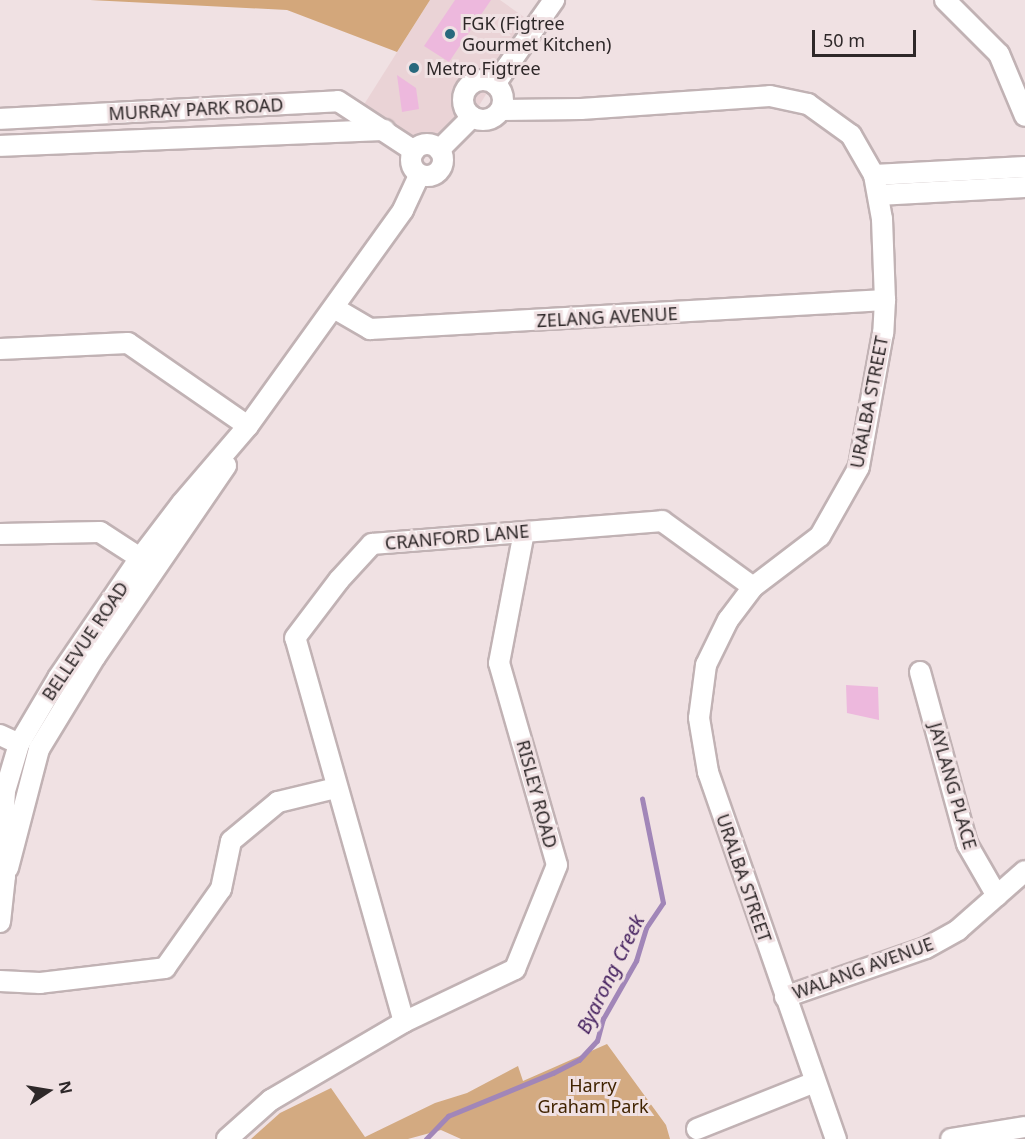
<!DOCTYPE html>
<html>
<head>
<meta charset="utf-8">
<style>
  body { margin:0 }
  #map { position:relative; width:1025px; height:1139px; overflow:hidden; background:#f0e1e3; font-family:"Noto Sans",sans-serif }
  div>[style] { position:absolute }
  .built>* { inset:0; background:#ead3d6 }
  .green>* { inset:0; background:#d3aa81 }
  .forest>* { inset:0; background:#d3a77b }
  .stream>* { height:4.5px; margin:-2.25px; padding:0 2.25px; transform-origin:2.25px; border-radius:2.25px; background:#a186b8 }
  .building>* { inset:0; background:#edb8dd }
  .roads { filter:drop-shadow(2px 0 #c1b2b4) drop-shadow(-2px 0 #c1b2b4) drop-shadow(0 2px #c1b2b4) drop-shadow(0 -2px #c1b2b4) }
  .minor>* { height:20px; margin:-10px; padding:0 10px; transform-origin:10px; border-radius:10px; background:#fff }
  .minor>.ring { margin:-10px; padding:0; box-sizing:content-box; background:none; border:20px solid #fff; border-radius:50% }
  .dots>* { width:16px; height:16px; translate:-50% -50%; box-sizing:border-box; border:3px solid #f0e1e3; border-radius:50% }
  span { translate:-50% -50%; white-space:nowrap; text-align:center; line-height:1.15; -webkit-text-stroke:6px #f0e1e3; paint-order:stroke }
  .poi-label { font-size:18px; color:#2e2829 }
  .left { translate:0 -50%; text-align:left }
  .street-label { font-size:18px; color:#2e2829 }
  .park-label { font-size:18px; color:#402300 }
  .water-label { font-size:20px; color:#462260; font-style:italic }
  .north { position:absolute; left:18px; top:1061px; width:60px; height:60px; -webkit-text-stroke:4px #f0e1e3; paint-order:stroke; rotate:78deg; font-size:16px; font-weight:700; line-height:24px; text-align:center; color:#2e2829 }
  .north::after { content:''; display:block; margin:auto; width:21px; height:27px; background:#2e2829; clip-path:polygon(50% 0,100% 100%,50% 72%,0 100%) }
  .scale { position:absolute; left:812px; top:30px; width:104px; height:27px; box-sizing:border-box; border:3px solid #2e2829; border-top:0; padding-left:8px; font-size:18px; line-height:21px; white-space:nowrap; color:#2e2829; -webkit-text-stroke:4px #f0e1e3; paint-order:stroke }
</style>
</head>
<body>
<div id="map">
  <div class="built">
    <i style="clip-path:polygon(430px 0,500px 0,531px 22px,472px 117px,432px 145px,421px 145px,358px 114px)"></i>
  </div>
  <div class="green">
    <i style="clip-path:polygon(607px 1044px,666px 1125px,670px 1139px,461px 1139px,441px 1130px,408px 1139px,251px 1139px,280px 1113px,331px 1088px,365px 1137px,435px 1103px,467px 1093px,518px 1066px,523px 1081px)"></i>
  </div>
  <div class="forest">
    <i style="clip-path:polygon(90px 0,430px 0,397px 52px,287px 10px)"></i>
  </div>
  <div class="stream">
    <i style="left:426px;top:1139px;width:32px;rotate:-46deg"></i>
    <i style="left:448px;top:1116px;width:113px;rotate:-22.3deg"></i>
    <i style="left:553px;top:1073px;width:29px;rotate:-27deg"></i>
    <i style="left:579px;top:1060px;width:26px;rotate:-47deg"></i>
    <i style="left:597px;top:1041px;width:23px;rotate:-75deg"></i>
    <i style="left:603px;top:1019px;width:67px;rotate:-60.4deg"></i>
    <i style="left:636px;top:961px;width:34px;rotate:-73deg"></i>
    <i style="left:646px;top:928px;width:30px;rotate:-56deg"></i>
    <i style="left:663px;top:903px;width:106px;rotate:-101.4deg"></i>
  </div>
  <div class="building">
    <i style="clip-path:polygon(455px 0,491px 0,449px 62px,424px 46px)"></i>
    <i style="clip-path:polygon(397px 75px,416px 88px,419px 109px,402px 112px)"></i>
    <i style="clip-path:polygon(846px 685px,878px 687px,879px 720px,847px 713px)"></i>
  </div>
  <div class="roads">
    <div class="minor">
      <i style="left:945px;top:0;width:76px;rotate:45deg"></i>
      <i style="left:999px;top:54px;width:67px;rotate:67.2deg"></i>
      <i class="ring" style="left:463px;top:80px;width:20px;height:20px"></i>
      <i style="left:495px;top:84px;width:103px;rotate:-54.9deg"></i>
      <i style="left:502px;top:110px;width:79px;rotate:-0.7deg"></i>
      <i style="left:581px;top:109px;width:189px;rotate:-3.9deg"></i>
      <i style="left:770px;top:96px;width:39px;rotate:12deg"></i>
      <i style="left:808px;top:104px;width:53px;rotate:35.8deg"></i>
      <i style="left:851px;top:135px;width:46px;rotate:60.1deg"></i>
      <i style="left:874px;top:175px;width:45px;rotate:79.7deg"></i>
      <i style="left:882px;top:219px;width:81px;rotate:87.9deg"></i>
      <i style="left:885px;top:300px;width:33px;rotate:93deg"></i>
      <i style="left:883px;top:333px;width:136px;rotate:100.2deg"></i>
      <i style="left:859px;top:467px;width:79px;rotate:119.5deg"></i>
      <i style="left:820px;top:536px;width:84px;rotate:142.7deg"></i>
      <i style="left:753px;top:587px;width:41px;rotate:127.1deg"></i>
      <i style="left:728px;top:620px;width:50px;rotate:116.1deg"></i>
      <i style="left:706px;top:665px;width:53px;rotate:97.5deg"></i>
      <i style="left:699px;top:718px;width:55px;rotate:80.5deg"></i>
      <i style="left:708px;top:772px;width:389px;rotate:70.8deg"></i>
      <i style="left:0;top:119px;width:338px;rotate:-3deg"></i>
      <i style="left:338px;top:101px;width:91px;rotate:33.3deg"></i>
      <i class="ring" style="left:411px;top:144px;width:12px;height:12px"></i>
      <i style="left:0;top:146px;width:385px;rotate:-2.4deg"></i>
      <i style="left:439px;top:150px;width:47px;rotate:-45deg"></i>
      <i style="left:874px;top:175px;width:151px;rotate:-3deg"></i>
      <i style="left:878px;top:195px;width:147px;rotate:-3.1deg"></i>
      <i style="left:334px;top:308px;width:42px;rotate:30.3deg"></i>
      <i style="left:370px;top:329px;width:516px;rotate:-3.22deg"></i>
      <i style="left:0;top:349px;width:128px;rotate:-2.7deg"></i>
      <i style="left:128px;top:343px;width:146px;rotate:34.7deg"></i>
      <i style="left:0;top:534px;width:100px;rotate:-1.1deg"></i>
      <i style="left:100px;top:532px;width:48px;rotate:33deg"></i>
      <i style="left:920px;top:672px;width:178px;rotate:74.7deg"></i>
      <i style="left:967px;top:844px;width:60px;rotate:60deg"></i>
      <i style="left:0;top:735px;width:21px;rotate:25deg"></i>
      <i style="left:8px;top:868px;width:123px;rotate:-75.4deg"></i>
      <i style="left:39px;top:749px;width:108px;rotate:-58.7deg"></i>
      <i style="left:95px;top:657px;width:232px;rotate:-55.6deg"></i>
      <i style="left:0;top:922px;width:46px;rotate:-83.8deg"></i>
      <i style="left:5px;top:876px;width:37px;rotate:-95deg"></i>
      <i style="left:2px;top:839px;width:48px;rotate:-86.4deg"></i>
      <i style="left:5px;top:791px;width:49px;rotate:-73.4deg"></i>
      <i style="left:19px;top:744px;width:77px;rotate:-59.4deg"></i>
      <i style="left:58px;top:678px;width:145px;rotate:-55.7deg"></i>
      <i style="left:140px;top:558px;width:69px;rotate:-52.6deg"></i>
      <i style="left:182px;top:503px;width:101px;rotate:-49.4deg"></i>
      <i style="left:248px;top:426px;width:266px;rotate:-54.3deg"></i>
      <i style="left:403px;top:210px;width:38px;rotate:-65deg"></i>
      <i style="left:0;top:981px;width:40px;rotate:2.9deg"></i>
      <i style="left:40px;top:983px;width:126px;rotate:-6.8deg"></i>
      <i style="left:165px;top:968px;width:97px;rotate:-54.7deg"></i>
      <i style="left:221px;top:889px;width:49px;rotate:-78.2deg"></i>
      <i style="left:231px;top:841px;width:61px;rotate:-39.7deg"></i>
      <i style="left:278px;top:802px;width:60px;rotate:-13.6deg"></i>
      <i style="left:785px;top:997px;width:149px;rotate:-19.2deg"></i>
      <i style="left:926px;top:948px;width:37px;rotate:-29deg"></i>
      <i style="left:958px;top:930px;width:89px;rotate:-41.4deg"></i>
      <i style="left:404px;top:1022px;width:399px;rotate:-105.8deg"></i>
      <i style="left:295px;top:638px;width:73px;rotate:-52.8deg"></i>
      <i style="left:339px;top:580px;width:49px;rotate:-47.5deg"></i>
      <i style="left:372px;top:544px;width:291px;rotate:-4.5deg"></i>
      <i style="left:662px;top:521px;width:112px;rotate:36deg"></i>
      <i style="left:697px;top:1129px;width:127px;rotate:-21.7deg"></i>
      <i style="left:227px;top:1139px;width:59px;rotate:-41.6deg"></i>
      <i style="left:271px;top:1100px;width:154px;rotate:-30.4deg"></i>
      <i style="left:404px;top:1022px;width:123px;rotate:-25.5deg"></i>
      <i style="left:515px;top:969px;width:112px;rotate:-68deg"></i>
      <i style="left:557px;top:865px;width:210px;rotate:-106deg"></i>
      <i style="left:499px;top:663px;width:133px;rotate:-79.2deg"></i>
      <i style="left:951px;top:1139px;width:75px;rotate:-9.2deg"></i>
    </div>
  </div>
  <div class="dots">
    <i style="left:450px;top:34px;background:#28697d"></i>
    <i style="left:414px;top:68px;background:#28697d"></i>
  </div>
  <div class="poi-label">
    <span class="left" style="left:462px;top:34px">FGK (Figtree<br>Gourmet Kitchen)</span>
    <span class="left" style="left:426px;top:68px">Metro Figtree</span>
  </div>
  <div class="street-label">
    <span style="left:196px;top:109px;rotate:-3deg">MURRAY PARK ROAD</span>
    <span style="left:607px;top:317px;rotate:-3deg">ZELANG AVENUE</span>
    <span style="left:869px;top:402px;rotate:-79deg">URALBA STREET</span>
    <span style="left:457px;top:537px;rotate:-5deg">CRANFORD LANE</span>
    <span style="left:85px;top:641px;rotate:-56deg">BELLEVUE ROAD</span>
    <span style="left:953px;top:786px;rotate:74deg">JAYLANG PLACE</span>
    <span style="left:537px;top:794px;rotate:75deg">RISLEY ROAD</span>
    <span style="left:744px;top:878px;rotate:71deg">URALBA STREET</span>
    <span style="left:863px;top:968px;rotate:-20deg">WALANG AVENUE</span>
  </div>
  <div class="park-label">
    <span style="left:593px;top:1096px">Harry<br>Graham Park</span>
  </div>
  <div class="water-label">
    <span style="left:610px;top:974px;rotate:-64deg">Byarong Creek</span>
  </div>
  <div class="north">N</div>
  <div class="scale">50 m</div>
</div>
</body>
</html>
